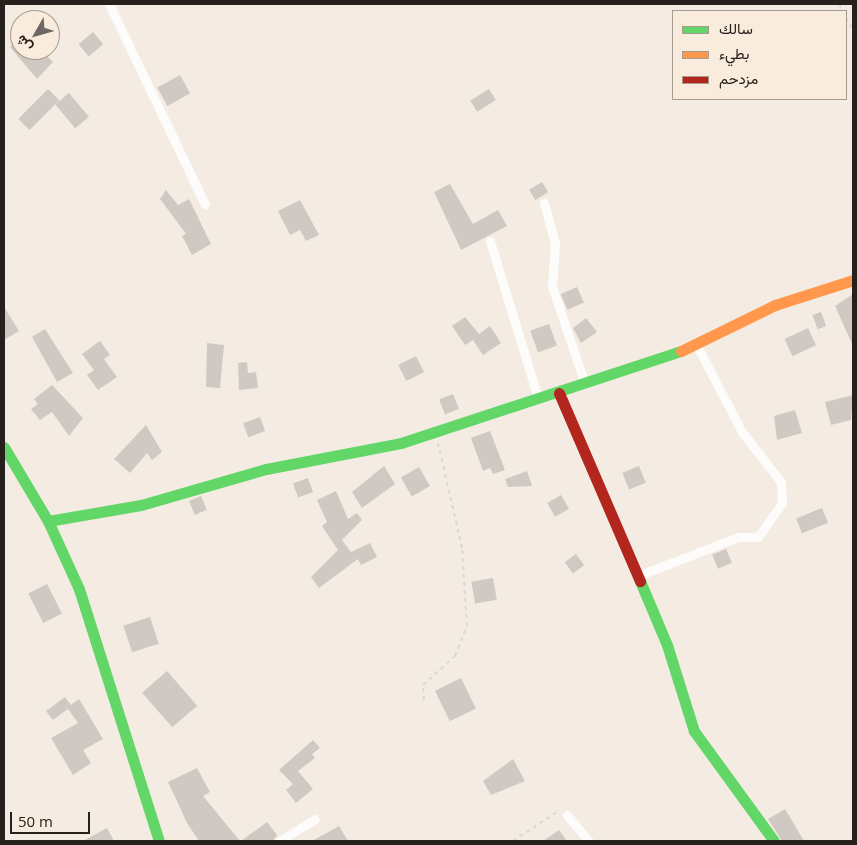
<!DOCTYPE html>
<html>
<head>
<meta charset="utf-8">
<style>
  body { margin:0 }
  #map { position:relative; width:857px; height:845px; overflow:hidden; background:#f4ece3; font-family:"Open Sans",Vazirmatn,sans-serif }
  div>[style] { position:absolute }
  .building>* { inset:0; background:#d0c9c3; transform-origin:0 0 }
  .path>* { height:2px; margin-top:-1px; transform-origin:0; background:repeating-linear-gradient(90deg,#dad8d6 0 4px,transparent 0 8px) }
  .street>* { height:9px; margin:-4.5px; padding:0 4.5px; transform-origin:4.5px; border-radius:4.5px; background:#fdfcfb }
  .fast>* { height:11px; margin:-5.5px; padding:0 5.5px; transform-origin:5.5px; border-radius:5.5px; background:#63d668 }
  .slow>* { height:11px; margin:-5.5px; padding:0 5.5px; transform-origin:5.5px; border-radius:5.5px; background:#ff974d }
  .jam>* { height:11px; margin:-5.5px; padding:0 5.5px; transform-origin:5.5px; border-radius:5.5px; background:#b3261e }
  span { translate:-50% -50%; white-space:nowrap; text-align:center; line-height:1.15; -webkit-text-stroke:4px #faecdd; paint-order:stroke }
  .frame { position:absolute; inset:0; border:5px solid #26211c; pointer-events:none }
  .legend { position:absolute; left:672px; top:10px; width:175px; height:90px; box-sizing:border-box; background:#faecdd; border:1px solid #a59b90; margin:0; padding:6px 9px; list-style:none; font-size:15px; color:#26211c }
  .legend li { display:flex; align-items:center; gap:10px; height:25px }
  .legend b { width:25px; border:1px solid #a59b90 }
  .north { position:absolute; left:10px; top:10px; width:50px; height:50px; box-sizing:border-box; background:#faecdd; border:1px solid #a59b90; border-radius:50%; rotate:232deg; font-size:14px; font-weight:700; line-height:20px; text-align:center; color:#26211c }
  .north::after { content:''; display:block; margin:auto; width:18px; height:22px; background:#6e6862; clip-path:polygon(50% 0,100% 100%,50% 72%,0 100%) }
  .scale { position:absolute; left:10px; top:812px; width:80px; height:22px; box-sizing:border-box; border:2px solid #26211c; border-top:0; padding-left:6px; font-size:15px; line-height:18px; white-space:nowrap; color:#26211c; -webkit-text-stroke:4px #faecdd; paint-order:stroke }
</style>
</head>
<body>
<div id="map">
  <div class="building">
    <i style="left:93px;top:32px;width:16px;height:19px;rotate:50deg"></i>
    <i style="clip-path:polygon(20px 36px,20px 50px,41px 50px,53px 62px,37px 79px,10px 47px)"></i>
    <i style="left:180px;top:75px;width:21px;height:26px;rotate:61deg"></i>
    <i style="left:48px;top:89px;width:16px;height:42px;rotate:45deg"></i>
    <i style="left:489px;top:89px;width:13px;height:22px;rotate:58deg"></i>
    <i style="left:69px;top:93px;width:31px;height:18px;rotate:50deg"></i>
    <i style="left:542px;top:182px;width:12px;height:15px;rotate:59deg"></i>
    <i style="clip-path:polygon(450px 184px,473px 224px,498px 210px,507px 226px,461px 250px,434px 192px)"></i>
    <i style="clip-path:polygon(166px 190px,178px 205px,189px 199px,211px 244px,192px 255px,182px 236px,186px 234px,160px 199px)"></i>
    <i style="clip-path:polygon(300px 200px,319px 235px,306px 241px,300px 230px,290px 235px,278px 211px)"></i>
    <i style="left:577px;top:287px;width:17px;height:18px;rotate:66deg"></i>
    <i style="clip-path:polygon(853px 294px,853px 346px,835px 306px)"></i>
    <i style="clip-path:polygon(4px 307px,19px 331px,4px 340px)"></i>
    <i style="left:821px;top:312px;width:15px;height:9px;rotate:70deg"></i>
    <i style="clip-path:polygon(465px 317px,479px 334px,490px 326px,501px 343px,483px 355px,473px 340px,465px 345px,452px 326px)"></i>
    <i style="clip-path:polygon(586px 318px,597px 332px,581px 343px,573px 328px)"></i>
    <i style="left:549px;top:324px;width:23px;height:20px;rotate:70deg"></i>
    <i style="left:808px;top:328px;width:19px;height:26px;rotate:65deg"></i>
    <i style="clip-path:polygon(45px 329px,73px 373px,57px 382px,32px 337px)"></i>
    <i style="clip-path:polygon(100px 341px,110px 355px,104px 359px,117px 377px,98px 390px,87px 375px,94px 370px,82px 354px)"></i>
    <i style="clip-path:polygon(207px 343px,224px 345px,220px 388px,206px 387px)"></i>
    <i style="left:416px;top:356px;width:18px;height:20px;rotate:63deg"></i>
    <i style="clip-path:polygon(247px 362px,248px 373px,256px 372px,258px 388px,239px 390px,238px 363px)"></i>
    <i style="clip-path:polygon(52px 385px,83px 418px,69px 436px,52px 412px,40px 420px,31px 409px,38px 404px,34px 399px)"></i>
    <i style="left:453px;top:394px;width:16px;height:15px;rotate:68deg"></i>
    <i style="clip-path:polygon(853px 395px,851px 420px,831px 425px,825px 402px)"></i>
    <i style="clip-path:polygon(795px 410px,802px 433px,777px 440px,774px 416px)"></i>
    <i style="left:260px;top:417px;width:15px;height:18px;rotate:70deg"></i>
    <i style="clip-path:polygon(146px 425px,162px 452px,152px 460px,147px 453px,130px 473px,114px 459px)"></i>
    <i style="clip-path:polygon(490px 431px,505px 470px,493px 474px,490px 468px,483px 471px,471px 438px)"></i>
    <i style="clip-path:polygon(384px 466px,395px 484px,362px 508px,352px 492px)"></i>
    <i style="left:639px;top:466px;width:18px;height:18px;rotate:68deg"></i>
    <i style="left:419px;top:467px;width:22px;height:21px;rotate:60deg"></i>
    <i style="clip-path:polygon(527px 471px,532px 486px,508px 487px,505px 479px)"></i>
    <i style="left:308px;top:478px;width:15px;height:16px;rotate:70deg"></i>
    <i style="clip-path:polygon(336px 491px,348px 519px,357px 513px,362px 520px,342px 540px,351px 552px,370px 543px,377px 557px,361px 565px,358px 559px,319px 588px,311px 577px,338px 550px,322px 526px,327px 522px,317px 500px)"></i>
    <i style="left:561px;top:495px;width:16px;height:16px;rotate:60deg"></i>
    <i style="left:201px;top:496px;width:15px;height:13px;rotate:67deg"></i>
    <i style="left:822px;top:508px;width:16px;height:28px;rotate:68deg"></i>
    <i style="left:726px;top:549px;width:15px;height:15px;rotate:67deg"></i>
    <i style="left:576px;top:554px;width:14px;height:14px;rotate:54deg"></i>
    <i style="left:493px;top:578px;width:22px;height:22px;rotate:80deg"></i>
    <i style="left:47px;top:584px;width:33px;height:21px;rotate:63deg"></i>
    <i style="left:150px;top:617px;width:28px;height:28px;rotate:72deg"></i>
    <i style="left:167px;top:671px;width:46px;height:33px;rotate:49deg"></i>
    <i style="left:461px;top:678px;width:34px;height:29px;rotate:64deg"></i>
    <i style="clip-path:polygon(65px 697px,71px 705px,79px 699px,103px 739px,83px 750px,91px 763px,73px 775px,51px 738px,78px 723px,68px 709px,53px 720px,46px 711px)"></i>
    <i style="clip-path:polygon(313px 740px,320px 748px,312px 754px,315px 758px,298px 771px,313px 789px,296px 803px,286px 790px,293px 784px,279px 770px)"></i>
    <i style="clip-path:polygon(513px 759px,525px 781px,491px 795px,483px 781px)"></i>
    <i style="clip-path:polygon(197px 768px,210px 792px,203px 796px,240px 841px,199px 841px,187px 823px,168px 782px)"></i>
    <i style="clip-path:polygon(785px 809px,804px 841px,782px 841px,768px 819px)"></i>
    <i style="clip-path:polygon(267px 822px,277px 835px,273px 841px,241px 841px)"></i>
    <i style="clip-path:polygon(339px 826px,348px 841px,312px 841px)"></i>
    <i style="clip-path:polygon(107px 828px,114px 841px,83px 841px)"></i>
    <i style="clip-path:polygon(559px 830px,567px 841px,543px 841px)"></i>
  </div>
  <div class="path">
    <i style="left:839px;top:4px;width:8px;rotate:60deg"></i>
    <i style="left:846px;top:17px;width:16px;rotate:63deg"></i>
    <i style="left:424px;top:700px;width:15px;rotate:-94deg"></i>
    <i style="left:423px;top:685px;width:43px;rotate:-42.2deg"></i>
    <i style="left:455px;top:656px;width:32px;rotate:-68deg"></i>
    <i style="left:467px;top:626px;width:78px;rotate:-93.7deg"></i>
    <i style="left:462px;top:548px;width:108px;rotate:-102.9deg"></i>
    <i style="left:513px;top:841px;width:53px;rotate:-33.4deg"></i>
  </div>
  <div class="street">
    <i style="left:109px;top:4px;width:222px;rotate:64.4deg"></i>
    <i style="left:544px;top:203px;width:41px;rotate:74.6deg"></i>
    <i style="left:555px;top:243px;width:43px;rotate:94deg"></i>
    <i style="left:552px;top:286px;width:103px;rotate:71.4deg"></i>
    <i style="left:490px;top:241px;width:164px;rotate:73deg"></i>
    <i style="left:637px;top:576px;width:108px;rotate:-21.1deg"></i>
    <i style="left:738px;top:537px;width:20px"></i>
    <i style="left:758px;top:537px;width:42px;rotate:-54.8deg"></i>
    <i style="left:782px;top:503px;width:21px;rotate:-93deg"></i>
    <i style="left:781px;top:482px;width:63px;rotate:-128deg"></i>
    <i style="left:742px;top:432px;width:99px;rotate:-117.6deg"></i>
    <i style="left:567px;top:815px;width:34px;rotate:50deg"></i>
    <i style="left:279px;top:841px;width:42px;rotate:-31.4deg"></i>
  </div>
  <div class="fast">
    <i style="left:4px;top:447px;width:86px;rotate:59.3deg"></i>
    <i style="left:48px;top:521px;width:75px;rotate:65.5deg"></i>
    <i style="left:79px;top:589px;width:264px;rotate:72.4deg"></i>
    <i style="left:48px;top:521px;width:94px;rotate:-9.8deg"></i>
    <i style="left:141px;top:505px;width:130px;rotate:-16.1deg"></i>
    <i style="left:266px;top:469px;width:137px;rotate:-10.9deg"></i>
    <i style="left:401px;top:443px;width:295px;rotate:-18.2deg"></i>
    <i style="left:640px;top:581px;width:69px;rotate:67.1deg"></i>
    <i style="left:667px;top:645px;width:90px;rotate:72.6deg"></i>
    <i style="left:694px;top:731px;width:136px;rotate:54deg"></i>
  </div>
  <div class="slow">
    <i style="left:681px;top:351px;width:105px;rotate:-26.1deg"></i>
    <i style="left:775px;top:305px;width:82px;rotate:-17.8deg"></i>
  </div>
  <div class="jam">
    <i style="left:559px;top:393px;width:205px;rotate:66.7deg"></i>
  </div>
  <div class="frame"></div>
  <ul class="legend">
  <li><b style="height:6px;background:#63d668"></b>سالك</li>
  <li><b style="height:6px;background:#ff974d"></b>بطيء</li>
  <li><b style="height:6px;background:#b3261e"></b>مزدحم</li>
  </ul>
  <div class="north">ش</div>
  <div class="scale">50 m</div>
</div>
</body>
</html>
